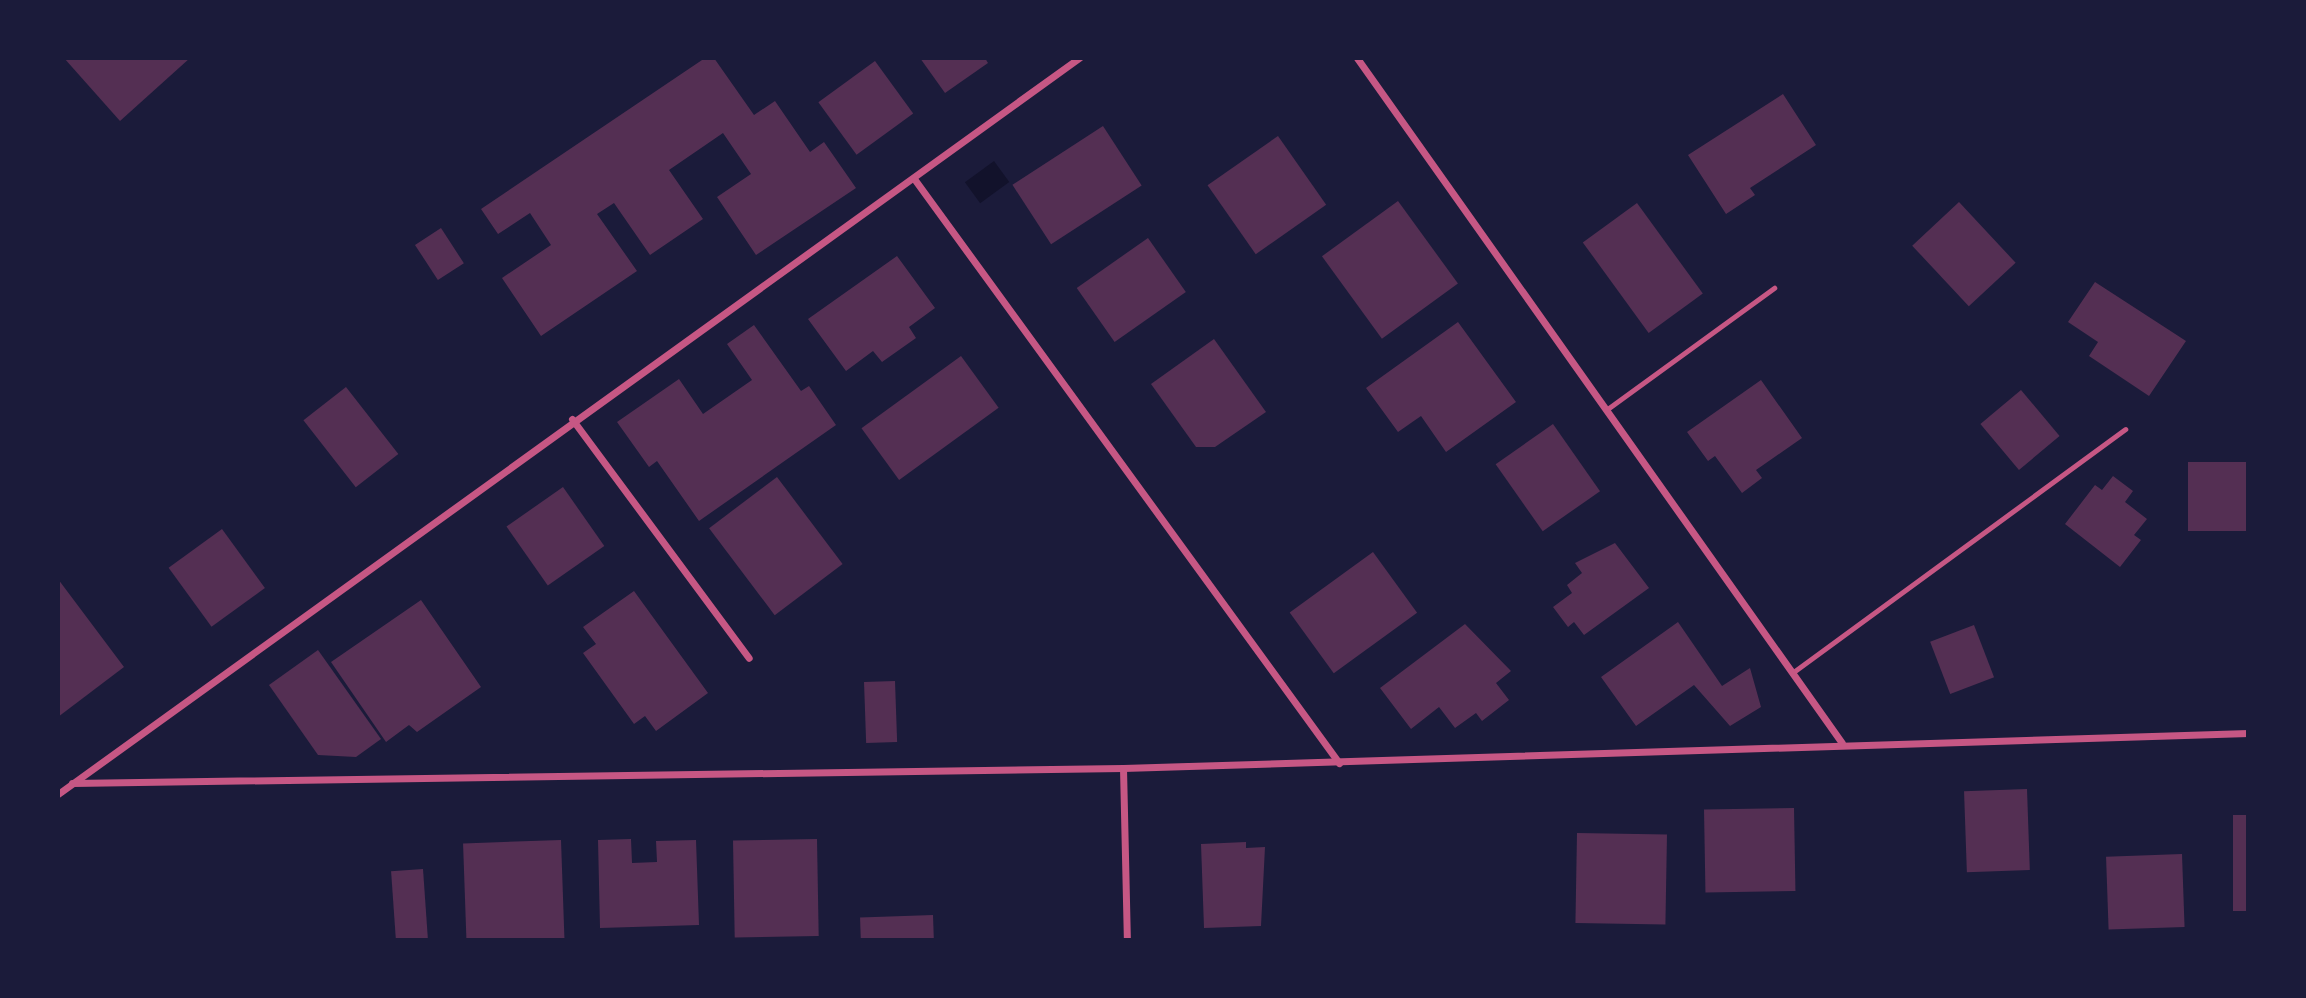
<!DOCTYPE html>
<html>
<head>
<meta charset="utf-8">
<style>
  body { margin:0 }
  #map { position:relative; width:2306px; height:998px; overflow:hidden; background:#1b1b3a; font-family:Rubik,sans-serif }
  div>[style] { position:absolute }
  .water>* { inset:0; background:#12122b; transform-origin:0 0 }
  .building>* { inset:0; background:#542f53; transform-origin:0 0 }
  .service>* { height:5px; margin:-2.5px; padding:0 2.5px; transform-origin:2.5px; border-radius:2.5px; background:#c65784 }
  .minor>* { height:7px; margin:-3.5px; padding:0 3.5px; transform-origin:3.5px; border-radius:3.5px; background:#c65784 }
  span { translate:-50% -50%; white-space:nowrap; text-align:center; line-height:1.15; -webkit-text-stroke:5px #1b1b3a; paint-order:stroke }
  .frame { position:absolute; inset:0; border:60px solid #1b1b3a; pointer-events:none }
</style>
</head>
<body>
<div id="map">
  <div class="water">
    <i style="left:994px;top:161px;width:26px;height:36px;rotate:54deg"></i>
  </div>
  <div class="building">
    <i style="clip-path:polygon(64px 58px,190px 58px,120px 121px)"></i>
    <i style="clip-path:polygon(705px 58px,714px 58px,754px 115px,775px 101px,810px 152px,824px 142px,856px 188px,756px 255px,717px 197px,751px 174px,723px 133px,669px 170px,703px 219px,650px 255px,614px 203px,597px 214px,637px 271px,541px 336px,502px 278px,551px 245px,530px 213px,498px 234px,481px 209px)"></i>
    <i style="clip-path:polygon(920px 58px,985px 58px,988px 63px,945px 93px)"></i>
    <i style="left:875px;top:61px;width:65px;height:70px;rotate:54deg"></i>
    <i style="clip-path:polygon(1783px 94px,1816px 145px,1750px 188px,1755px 195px,1726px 214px,1688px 155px)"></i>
    <i style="left:1103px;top:126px;width:71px;height:108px;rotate:57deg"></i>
    <i style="left:1278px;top:136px;width:84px;height:86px;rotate:55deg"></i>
    <i style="left:1398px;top:201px;width:102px;height:94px;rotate:54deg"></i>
    <i style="left:1959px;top:202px;width:83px;height:64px;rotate:47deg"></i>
    <i style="left:1637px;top:203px;width:112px;height:67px;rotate:54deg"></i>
    <i style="left:441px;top:228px;width:42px;height:31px;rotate:57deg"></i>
    <i style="left:1148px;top:238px;width:66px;height:87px;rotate:55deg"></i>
    <i style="clip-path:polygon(897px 256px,935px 308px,909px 327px,916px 338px,882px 362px,873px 351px,846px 371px,808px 319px)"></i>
    <i style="clip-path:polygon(2095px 282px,2186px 341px,2149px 396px,2089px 356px,2098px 342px,2068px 322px)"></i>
    <i style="clip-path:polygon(1458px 322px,1516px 402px,1446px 452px,1421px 416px,1398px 432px,1366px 388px)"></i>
    <i style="clip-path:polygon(754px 325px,801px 391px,809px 386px,836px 425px,699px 521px,657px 461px,649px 467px,617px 422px,679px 379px,703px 414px,752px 380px,727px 344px)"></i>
    <i style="clip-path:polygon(1214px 339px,1266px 412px,1215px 447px,1196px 447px,1151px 384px)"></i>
    <i style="left:961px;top:356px;width:64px;height:123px;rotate:54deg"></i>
    <i style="clip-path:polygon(1761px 380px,1802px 438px,1756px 470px,1762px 478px,1742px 493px,1715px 456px,1708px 461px,1687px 432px)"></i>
    <i style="left:346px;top:387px;width:85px;height:54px;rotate:52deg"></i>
    <i style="left:2021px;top:390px;width:60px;height:53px;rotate:50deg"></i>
    <i style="left:1553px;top:424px;width:82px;height:70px;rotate:55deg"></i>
    <i style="left:2188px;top:462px;width:60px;height:69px"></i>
    <i style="clip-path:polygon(2113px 476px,2133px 491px,2125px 502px,2147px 519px,2134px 535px,2141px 540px,2120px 567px,2065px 524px,2095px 485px,2102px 490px)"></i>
    <i style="left:777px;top:477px;width:109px;height:85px;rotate:53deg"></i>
    <i style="left:563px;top:487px;width:72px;height:69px;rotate:55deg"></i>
    <i style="left:222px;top:529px;width:73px;height:66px;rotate:54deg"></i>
    <i style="clip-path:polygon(1615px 543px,1649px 588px,1584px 635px,1574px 622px,1568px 627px,1553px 607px,1572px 593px,1567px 585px,1582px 573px,1575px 563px)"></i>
    <i style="left:1373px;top:552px;width:75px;height:103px;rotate:54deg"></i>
    <i style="clip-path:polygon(58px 579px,124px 667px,58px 717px)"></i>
    <i style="clip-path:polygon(634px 591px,708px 693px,656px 731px,645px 716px,634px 724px,583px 653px,596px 644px,583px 627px)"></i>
    <i style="clip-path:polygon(421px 600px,481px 687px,417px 732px,409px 725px,386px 742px,331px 662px)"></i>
    <i style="clip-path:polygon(1678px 622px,1722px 686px,1750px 668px,1761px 707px,1730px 726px,1694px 685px,1636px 726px,1601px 677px)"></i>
    <i style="clip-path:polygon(1465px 624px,1511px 671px,1496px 683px,1509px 700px,1482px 721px,1476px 713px,1455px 728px,1439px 707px,1411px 729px,1380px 688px)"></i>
    <i style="left:1974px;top:625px;width:56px;height:47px;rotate:69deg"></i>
    <i style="clip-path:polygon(318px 650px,381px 739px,356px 757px,318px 755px,269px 685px)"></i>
    <i style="left:895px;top:681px;width:61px;height:31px;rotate:88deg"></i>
    <i style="left:2027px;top:789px;width:81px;height:63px;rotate:88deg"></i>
    <i style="left:1794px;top:808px;width:83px;height:90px;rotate:89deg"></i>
    <i style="left:2233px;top:815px;width:15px;height:96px"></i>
    <i style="left:1577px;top:833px;width:90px;height:90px;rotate:1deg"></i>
    <i style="clip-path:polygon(631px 839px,632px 863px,657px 862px,656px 841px,696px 840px,699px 925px,600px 928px,598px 840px)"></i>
    <i style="left:817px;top:839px;width:97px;height:84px;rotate:89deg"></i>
    <i style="left:561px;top:840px;width:100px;height:98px;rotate:88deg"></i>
    <i style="clip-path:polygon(1246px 842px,1246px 848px,1265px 847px,1261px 926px,1204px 928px,1201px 844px)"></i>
    <i style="left:2182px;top:854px;width:73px;height:76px;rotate:88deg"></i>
    <i style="left:423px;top:869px;width:71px;height:32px;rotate:86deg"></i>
    <i style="left:933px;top:915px;width:25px;height:73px;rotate:88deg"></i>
  </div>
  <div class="service">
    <i style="left:1606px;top:410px;width:208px;rotate:-36deg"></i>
    <i style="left:1792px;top:673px;width:413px;rotate:-36.2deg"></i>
  </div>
  <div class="minor">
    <i style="left:1357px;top:58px;width:839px;rotate:54.7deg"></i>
    <i style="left:915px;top:180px;width:721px;rotate:53.97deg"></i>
    <i style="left:572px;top:419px;width:297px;rotate:53.5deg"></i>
    <i style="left:1123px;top:768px;width:172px;rotate:88.7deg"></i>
    <i style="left:72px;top:783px;width:1051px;rotate:-0.82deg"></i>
    <i style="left:1123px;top:768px;width:1126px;rotate:-1.78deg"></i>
    <i style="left:58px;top:794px;width:1259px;rotate:-35.79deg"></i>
  </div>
  <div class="frame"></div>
</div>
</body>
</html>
